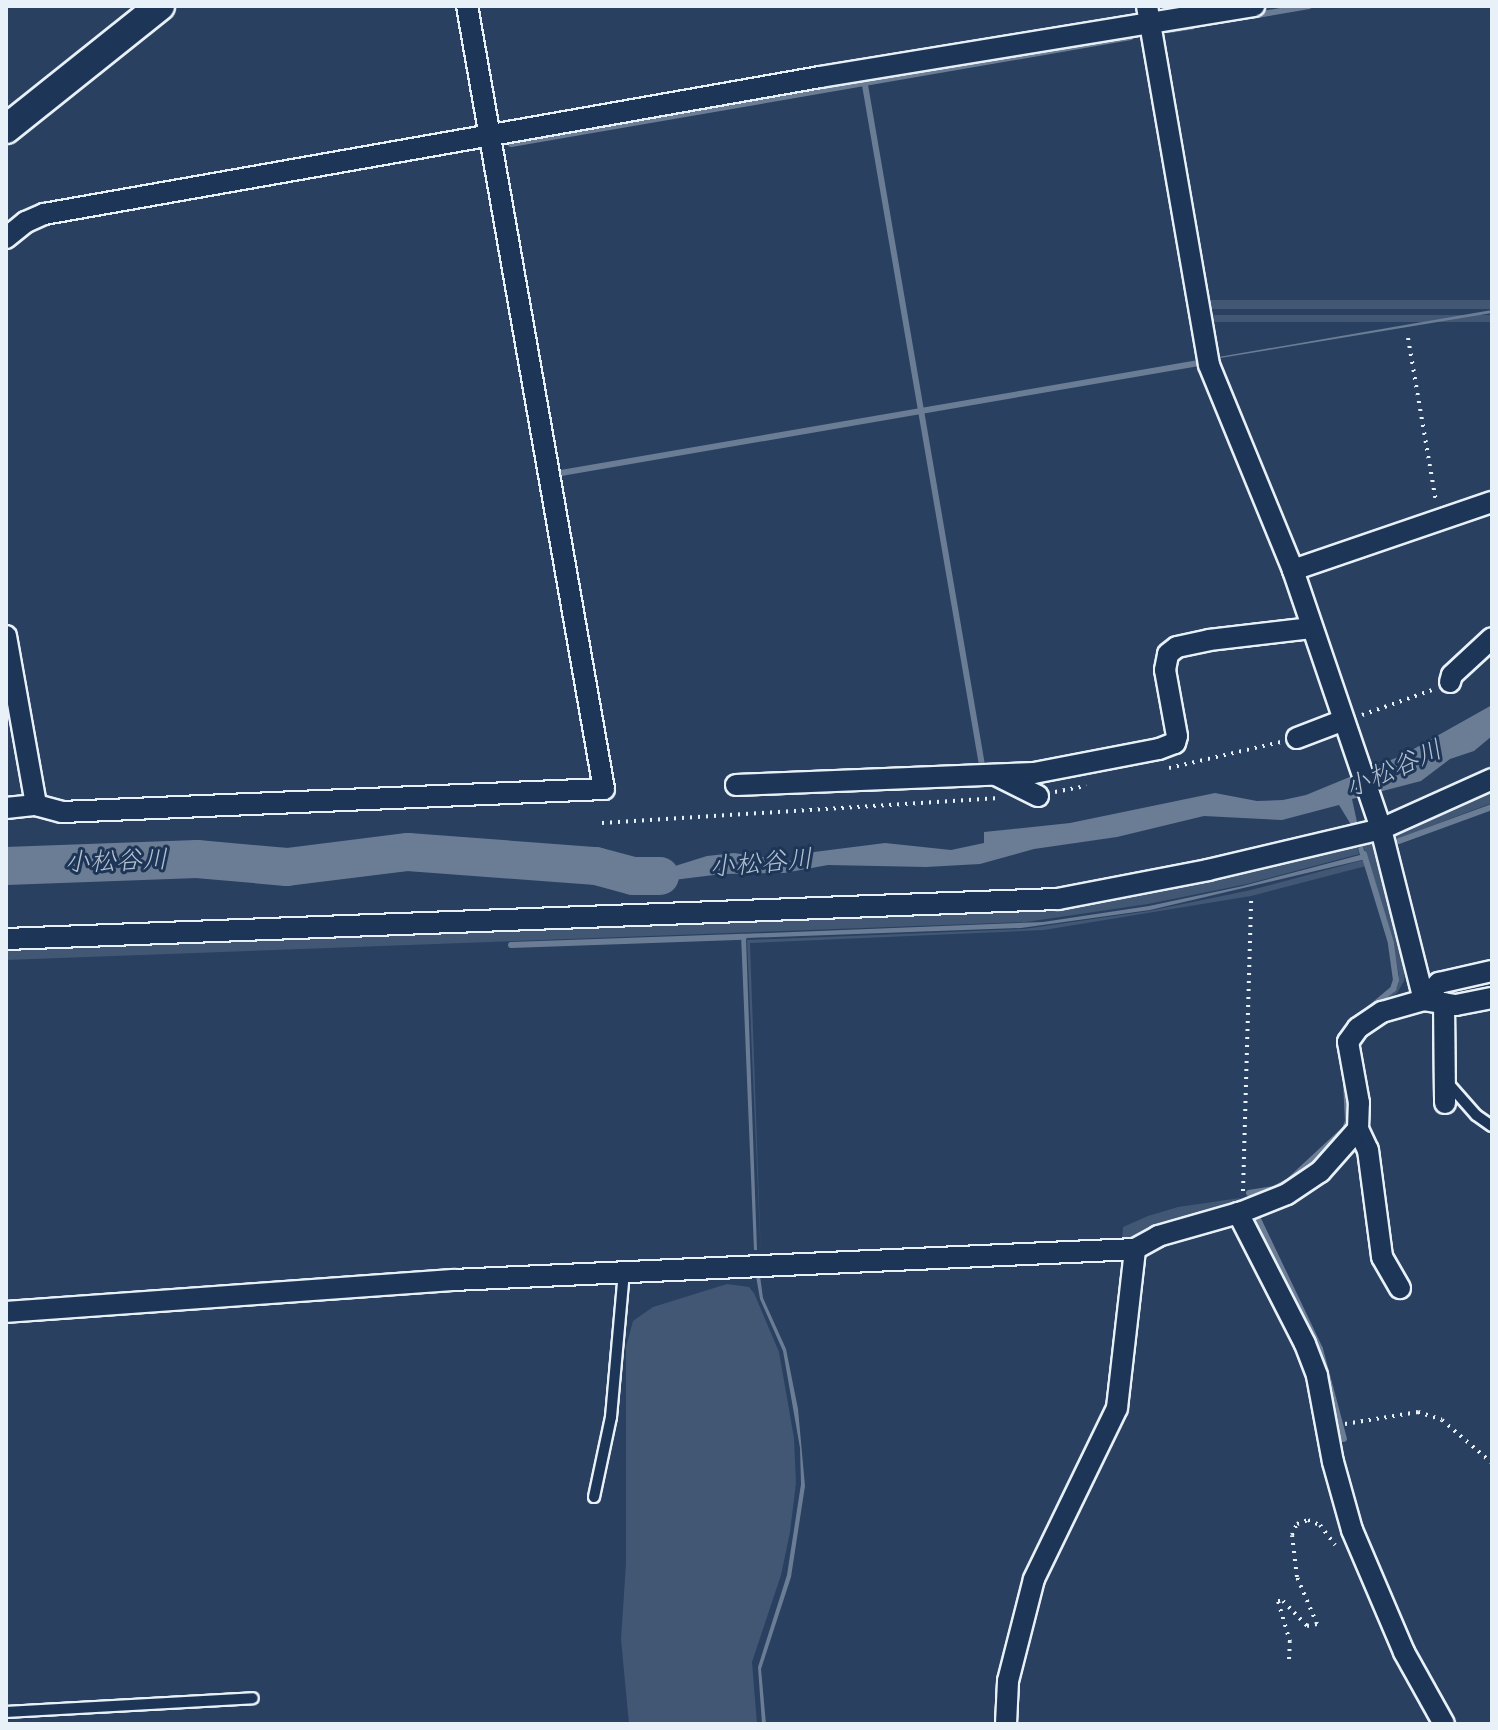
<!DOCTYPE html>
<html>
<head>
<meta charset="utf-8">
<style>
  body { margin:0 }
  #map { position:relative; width:1498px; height:1730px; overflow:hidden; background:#294061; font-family:"Architects Daughter","Klee One",sans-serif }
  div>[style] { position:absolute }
  .green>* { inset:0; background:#415774; transform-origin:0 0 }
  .water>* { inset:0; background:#6b7c95 }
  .stream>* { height:6px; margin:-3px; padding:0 3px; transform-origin:3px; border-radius:3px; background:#6b7c95 }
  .river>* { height:38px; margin:-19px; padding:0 19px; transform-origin:19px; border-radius:19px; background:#6b7c95 }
  .path>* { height:4px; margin-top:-2px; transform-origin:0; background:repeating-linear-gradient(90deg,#e8f1f8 0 2px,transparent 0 8px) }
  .roads { filter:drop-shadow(2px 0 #e8f1f8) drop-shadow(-2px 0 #e8f1f8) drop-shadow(0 2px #e8f1f8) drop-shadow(0 -2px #e8f1f8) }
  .service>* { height:10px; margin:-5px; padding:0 5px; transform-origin:5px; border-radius:5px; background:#1d3557 }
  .minor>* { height:20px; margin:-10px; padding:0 10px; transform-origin:10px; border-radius:10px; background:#1d3557 }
  .secondary>* { height:28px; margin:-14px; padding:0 14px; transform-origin:14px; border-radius:14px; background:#1d3557 }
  span { translate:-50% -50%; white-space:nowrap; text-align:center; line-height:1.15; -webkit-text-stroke:6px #1d3557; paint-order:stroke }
  .water-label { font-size:26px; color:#b6c2d0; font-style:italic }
  .frame { position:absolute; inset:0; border:8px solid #e8f1f8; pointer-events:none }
</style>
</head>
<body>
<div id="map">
  <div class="green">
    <i style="left:1492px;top:300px;width:9px;height:285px;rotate:90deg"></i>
    <i style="left:1492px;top:315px;width:7px;height:282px;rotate:90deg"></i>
    <i style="clip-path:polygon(1492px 783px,1492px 803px,1392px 841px,1393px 835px)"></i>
    <i style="clip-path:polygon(1368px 836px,1379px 844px,1405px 967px,1404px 981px,1397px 993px,1358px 1022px,1346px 1039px,1353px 1115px,1347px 1134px,1303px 1179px,1276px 1196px,1251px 1202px,1248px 1196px,1275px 1190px,1303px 1173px,1346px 1130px,1350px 1121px,1344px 1051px,1346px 1034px,1360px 1015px,1394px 990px,1399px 975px,1393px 942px,1370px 865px,1251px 896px,1044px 930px,750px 943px,761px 1259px,747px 940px,1024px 929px,1149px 911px,1251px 890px,1367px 859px,1363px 845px,1357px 847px,1359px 854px,1247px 884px,1148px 904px,1026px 922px,6px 960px,6px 949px,1067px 901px,1226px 871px)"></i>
    <i style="clip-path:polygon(1240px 1198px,1238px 1205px,1174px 1221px,1122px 1241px,1123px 1227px,1148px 1216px,1178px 1207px)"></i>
    <i style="clip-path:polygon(727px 1284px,749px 1287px,754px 1293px,779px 1352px,794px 1438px,796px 1483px,790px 1532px,781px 1575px,752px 1662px,757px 1724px,629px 1724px,621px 1639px,626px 1564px,626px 1347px,633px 1321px,653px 1307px)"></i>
  </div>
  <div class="water">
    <i style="clip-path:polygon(1492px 310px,1492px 313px,1196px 362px,1201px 360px)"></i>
    <i style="clip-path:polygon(1492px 705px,1492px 736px,1474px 751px,1450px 759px,1421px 781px,1352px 799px,1357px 822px,1353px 828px,1339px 805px,1282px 820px,1204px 816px,1117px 837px,1034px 849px,980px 864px,926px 867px,828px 865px,784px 873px,722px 874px,641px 884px,619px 881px,600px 872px,628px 863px,644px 869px,675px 866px,707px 856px,734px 853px,790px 861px,814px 852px,885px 843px,951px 850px,984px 843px,984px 832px,1070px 823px,1215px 793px,1257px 801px,1283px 800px,1306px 795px,1403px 755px)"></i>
    <i style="clip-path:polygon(1363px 846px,1366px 859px,1150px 910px,1021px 928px,746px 938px,757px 1250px,754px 1250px,741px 934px,1043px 922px,1149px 906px,1243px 886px,1360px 855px,1358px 848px)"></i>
    <i style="clip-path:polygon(756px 1276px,760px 1276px,763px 1298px,786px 1349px,798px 1409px,805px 1486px,791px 1577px,761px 1669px,766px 1724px,762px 1724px,758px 1667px,787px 1575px,801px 1484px,800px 1448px,783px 1351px,760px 1299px)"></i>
  </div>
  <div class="stream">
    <i style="left:1251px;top:16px;width:59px;rotate:-9.8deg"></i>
    <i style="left:1169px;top:30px;width:24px;rotate:-9deg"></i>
    <i style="left:865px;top:85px;width:690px;rotate:80.24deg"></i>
    <i style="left:511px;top:144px;width:629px;rotate:-9.79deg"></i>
    <i style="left:561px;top:473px;width:653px;rotate:-9.78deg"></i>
    <i style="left:1399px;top:841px;width:99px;rotate:-20.1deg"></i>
    <i style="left:511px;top:945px;width:233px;rotate:-2deg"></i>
    <i style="left:1351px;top:1024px;width:55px;rotate:-39.8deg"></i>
    <i style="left:1393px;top:989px;width:9px;rotate:-72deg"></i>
    <i style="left:1396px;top:980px;width:37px;rotate:-98deg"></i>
    <i style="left:1391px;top:943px;width:93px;rotate:-106.9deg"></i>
    <i style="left:1249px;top:1193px;width:25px;rotate:-9deg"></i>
    <i style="left:1274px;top:1189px;width:17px;rotate:-28deg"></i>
    <i style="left:1289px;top:1181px;width:76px;rotate:-42.9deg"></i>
    <i style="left:1345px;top:1129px;width:9px;rotate:-69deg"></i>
    <i style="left:1348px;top:1121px;width:37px;rotate:-93deg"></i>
    <i style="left:1258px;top:1219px;width:144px;rotate:64.5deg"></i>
    <i style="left:1320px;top:1349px;width:93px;rotate:75.1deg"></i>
  </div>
  <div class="river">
    <i style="left:6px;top:866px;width:191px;rotate:-2.1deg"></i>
    <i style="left:197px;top:859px;width:90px;rotate:5.1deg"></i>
    <i style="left:287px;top:867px;width:122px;rotate:-7.1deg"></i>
    <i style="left:408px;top:852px;width:189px;rotate:4.3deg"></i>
    <i style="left:596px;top:866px;width:38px;rotate:15deg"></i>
    <i style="left:633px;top:876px;width:27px"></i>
  </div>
  <div class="path">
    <i style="left:1408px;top:338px;width:166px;rotate:80.3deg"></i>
    <i style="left:1362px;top:715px;width:74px;rotate:-19.7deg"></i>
    <i style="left:1169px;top:768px;width:115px;rotate:-13.1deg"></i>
    <i style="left:1055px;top:792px;width:32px;rotate:-11deg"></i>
    <i style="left:602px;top:823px;width:394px;rotate:-3.6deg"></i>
    <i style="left:1243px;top:1191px;width:294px;rotate:-88.4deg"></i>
    <i style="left:1345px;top:1424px;width:74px;rotate:-9.3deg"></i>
    <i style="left:1418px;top:1412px;width:25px;rotate:18deg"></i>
    <i style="left:1442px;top:1420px;width:66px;rotate:40.7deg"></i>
    <i style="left:1289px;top:1659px;width:17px;rotate:-87deg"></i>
    <i style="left:1290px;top:1642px;width:43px;rotate:-106.3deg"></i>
    <i style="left:1278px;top:1601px;width:5px"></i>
    <i style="left:1283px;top:1601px;width:35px;rotate:46deg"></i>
    <i style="left:1307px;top:1626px;width:10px;rotate:-11deg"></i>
    <i style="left:1317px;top:1624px;width:51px;rotate:-113.1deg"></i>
    <i style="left:1297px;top:1577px;width:42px;rotate:-96.8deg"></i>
    <i style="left:1292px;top:1535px;width:12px;rotate:-66deg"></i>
    <i style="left:1297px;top:1524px;width:12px;rotate:-20deg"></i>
    <i style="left:1308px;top:1520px;width:13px;rotate:23deg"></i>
    <i style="left:1320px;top:1525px;width:25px;rotate:53deg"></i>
  </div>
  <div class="roads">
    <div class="service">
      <i style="left:1447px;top:1082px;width:44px;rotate:48.7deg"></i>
      <i style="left:1476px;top:1115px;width:19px;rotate:35deg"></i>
      <i style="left:594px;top:1497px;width:82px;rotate:-78deg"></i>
      <i style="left:611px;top:1417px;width:146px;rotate:-84.9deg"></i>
      <i style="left:6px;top:1712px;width:247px;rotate:-3.2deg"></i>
    </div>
    <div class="minor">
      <i style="left:1147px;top:6px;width:364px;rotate:80.2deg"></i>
      <i style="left:1209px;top:365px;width:222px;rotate:67.7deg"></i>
      <i style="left:1293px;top:570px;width:274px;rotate:71.2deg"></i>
      <i style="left:1381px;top:829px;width:176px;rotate:75.9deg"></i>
      <i style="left:6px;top:238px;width:26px;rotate:-39deg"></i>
      <i style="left:26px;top:222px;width:20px;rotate:-24deg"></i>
      <i style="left:44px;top:214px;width:788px;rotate:-10.01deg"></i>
      <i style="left:820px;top:77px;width:440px;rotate:-9.3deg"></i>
      <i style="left:1293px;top:570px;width:210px;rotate:-18.9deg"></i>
      <i style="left:6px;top:636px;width:172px;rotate:79.9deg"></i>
      <i style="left:1450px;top:682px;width:7px;rotate:-74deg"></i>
      <i style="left:1452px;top:675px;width:54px;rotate:-42.8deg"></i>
      <i style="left:1297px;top:738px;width:50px;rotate:-21deg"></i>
      <i style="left:996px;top:775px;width:47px;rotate:26.6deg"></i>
      <i style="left:736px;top:785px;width:298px;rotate:-2.3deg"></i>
      <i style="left:1034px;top:773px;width:127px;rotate:-10.9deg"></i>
      <i style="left:1159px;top:749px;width:17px;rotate:-21deg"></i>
      <i style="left:1175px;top:743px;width:7px;rotate:-74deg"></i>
      <i style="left:1177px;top:736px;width:67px;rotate:-100.3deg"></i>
      <i style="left:1165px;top:670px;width:16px;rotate:-79deg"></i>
      <i style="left:1168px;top:654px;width:11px;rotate:-38deg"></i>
      <i style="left:1177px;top:647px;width:33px;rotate:-12deg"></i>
      <i style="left:1209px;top:640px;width:103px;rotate:-6.7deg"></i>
      <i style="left:6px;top:808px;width:30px;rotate:-6deg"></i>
      <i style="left:36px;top:805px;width:27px;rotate:15deg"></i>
      <i style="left:62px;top:812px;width:542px;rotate:-2.43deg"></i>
      <i style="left:604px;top:789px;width:795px;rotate:-99.92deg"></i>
      <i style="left:6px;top:939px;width:1053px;rotate:-2.18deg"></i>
      <i style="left:1058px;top:899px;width:153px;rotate:-10.9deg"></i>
      <i style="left:1208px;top:870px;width:178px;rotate:-13.3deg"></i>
      <i style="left:1381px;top:829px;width:122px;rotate:-24.2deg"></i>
      <i style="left:1424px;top:1000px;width:23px;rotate:-49deg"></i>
      <i style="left:1439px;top:983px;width:54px;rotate:-12.8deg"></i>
      <i style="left:1444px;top:1003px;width:100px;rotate:89.4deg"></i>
      <i style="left:1358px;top:1129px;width:23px;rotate:65deg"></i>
      <i style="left:1368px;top:1150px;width:108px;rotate:82.5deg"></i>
      <i style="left:1382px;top:1257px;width:36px;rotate:60deg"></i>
      <i style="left:1238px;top:1213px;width:147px;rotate:62.9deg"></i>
      <i style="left:1305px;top:1344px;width:34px;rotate:69deg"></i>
      <i style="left:1317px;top:1376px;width:87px;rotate:79.5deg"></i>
      <i style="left:1333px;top:1462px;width:71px;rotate:74.4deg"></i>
      <i style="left:1352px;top:1530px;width:133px;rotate:66.9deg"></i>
      <i style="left:1404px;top:1652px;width:82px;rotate:60.9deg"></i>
      <i style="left:6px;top:1312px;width:448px;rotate:-4.1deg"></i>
      <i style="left:453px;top:1280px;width:683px;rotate:-2.6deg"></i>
      <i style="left:1135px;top:1249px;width:26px;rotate:-29deg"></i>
      <i style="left:1158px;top:1236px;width:87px;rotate:-15.9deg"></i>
      <i style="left:1242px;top:1212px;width:48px;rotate:-21.8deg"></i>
      <i style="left:1287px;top:1194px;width:40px;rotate:-34deg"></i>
      <i style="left:1320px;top:1172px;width:57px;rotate:-48.5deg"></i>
      <i style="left:1358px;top:1129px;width:26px;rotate:-88deg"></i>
      <i style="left:1359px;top:1103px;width:62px;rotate:-100.2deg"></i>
      <i style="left:1348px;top:1042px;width:17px;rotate:-54deg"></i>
      <i style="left:1358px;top:1028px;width:29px;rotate:-34deg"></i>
      <i style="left:1382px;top:1012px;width:44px;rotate:-15.9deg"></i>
      <i style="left:1424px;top:1000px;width:32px;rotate:9deg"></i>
      <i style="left:1456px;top:1005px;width:37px;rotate:-11deg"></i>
      <i style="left:1006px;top:1724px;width:43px;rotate:-87.3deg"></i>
      <i style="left:1008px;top:1681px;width:105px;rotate:-75.7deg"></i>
      <i style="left:1034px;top:1579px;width:190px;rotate:-64.1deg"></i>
      <i style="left:1117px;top:1408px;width:160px;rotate:-83.5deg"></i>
    </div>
    <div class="secondary">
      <i style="left:6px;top:129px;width:197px;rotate:-38.6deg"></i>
    </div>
  </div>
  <div class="water-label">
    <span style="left:1394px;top:770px;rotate:-24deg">小松谷川</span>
    <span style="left:116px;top:862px;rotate:-2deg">小松谷川</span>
    <span style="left:761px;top:864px;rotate:-5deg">小松谷川</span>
  </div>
  <div class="frame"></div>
</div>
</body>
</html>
